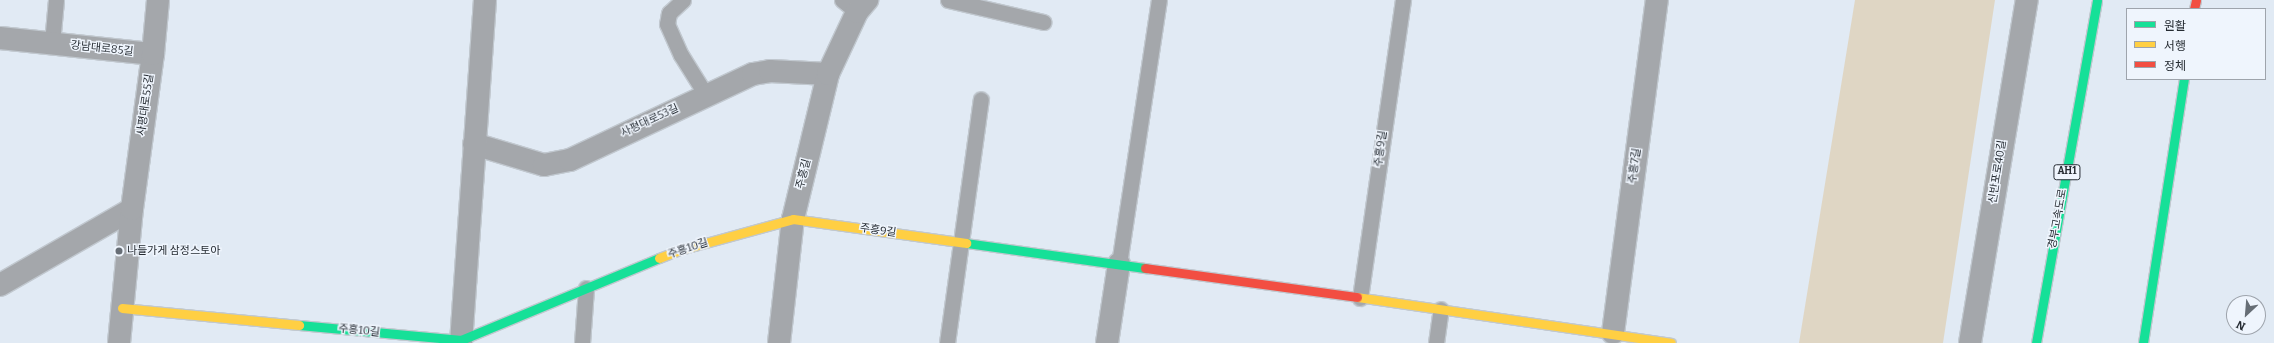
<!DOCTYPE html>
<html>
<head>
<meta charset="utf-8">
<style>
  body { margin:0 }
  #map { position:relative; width:2274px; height:343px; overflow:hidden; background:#e1eaf4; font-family:Bitter,"Noto Sans KR",serif }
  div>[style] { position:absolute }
  .green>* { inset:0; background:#dfd6c4 }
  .roads { filter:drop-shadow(1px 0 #c1c8cf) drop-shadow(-1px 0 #c1c8cf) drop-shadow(0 1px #c1c8cf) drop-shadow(0 -1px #c1c8cf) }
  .lane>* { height:15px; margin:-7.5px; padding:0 7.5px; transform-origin:7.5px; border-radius:7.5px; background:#a4a7ab }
  .street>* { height:22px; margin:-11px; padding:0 11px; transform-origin:11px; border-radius:11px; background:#a4a7ab }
  .fast>* { height:9px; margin:-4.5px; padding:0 4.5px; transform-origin:4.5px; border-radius:4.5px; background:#16e098 }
  .slow>* { height:9px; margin:-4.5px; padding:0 4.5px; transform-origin:4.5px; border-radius:4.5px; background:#ffcf43 }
  .jam>* { height:9px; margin:-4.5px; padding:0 4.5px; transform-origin:4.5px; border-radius:4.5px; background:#f24e42 }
  .dots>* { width:11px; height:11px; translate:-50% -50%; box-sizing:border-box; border:2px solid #eff5fd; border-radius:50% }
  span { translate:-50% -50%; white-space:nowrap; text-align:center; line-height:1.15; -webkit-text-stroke:3px #eff5fd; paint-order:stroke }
  .shield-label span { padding:1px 3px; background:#eff5fd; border:1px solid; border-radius:3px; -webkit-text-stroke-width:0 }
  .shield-label { font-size:10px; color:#252b32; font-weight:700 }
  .street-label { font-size:11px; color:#252b32 }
  .poi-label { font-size:11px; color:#252b32 }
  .left { translate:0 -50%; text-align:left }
  .legend { position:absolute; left:2126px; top:8px; width:140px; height:72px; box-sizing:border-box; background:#eff5fd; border:1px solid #9ea4ac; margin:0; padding:5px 7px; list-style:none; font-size:12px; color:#252b32 }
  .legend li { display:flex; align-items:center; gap:8px; height:20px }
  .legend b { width:20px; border:1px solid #9ea4ac }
  .north { position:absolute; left:2226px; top:295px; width:40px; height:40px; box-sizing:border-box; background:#eff5fd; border:1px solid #9ea4ac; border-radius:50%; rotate:206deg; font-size:11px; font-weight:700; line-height:16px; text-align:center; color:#252b32 }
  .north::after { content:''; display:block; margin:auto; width:14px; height:18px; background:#676e76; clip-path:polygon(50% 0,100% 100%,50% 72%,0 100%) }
</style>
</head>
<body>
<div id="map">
  <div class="green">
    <i style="clip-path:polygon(1855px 0,1995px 0,1943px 343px,1799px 343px)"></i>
  </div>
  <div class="roads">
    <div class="lane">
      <i style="left:683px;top:0;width:19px;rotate:137deg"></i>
      <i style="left:669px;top:13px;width:11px;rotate:100deg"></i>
      <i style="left:667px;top:24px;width:34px;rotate:66deg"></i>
      <i style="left:681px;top:55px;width:47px;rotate:58deg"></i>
      <i style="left:842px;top:0;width:19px;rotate:39deg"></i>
      <i style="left:948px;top:0;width:98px;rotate:13deg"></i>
      <i style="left:52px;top:43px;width:43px;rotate:-84.7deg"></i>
      <i style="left:1119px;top:264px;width:267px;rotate:-81.4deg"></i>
      <i style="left:1360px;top:298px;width:301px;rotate:-81.8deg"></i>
      <i style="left:582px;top:343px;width:55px;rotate:-85.8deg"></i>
      <i style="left:947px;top:343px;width:246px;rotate:-82.1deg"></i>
      <i style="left:1436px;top:343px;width:34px;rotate:-82deg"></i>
    </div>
    <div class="street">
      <i style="left:0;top:38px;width:154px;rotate:6deg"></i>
      <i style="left:474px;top:144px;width:73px;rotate:16.7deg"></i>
      <i style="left:544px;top:165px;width:26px;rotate:-11deg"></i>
      <i style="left:570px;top:160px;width:202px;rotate:-25.2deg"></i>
      <i style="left:753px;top:74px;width:17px;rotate:-10deg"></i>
      <i style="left:770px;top:71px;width:58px;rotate:3deg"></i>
      <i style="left:0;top:285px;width:152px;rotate:-29.9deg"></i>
      <i style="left:1613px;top:333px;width:336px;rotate:-82.5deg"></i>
      <i style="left:119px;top:343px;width:135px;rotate:-84.5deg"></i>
      <i style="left:132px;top:209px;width:156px;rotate:-82.3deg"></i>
      <i style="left:153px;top:54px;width:54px;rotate:-84.7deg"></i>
      <i style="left:461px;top:343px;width:344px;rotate:-86deg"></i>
      <i style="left:779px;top:343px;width:125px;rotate:-83.6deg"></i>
      <i style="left:793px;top:219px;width:149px;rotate:-76.4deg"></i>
      <i style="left:828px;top:74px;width:68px;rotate:-64.9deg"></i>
      <i style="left:857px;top:12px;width:16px;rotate:-50deg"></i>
      <i style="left:1107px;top:343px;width:80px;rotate:-81.4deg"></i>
      <i style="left:1970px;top:343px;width:348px;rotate:-80.6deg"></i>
    </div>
    <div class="fast">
      <i style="left:966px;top:243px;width:181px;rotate:8deg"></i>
      <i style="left:299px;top:325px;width:163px;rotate:5.3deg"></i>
      <i style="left:461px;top:340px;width:214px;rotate:-22.5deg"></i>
      <i style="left:2036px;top:343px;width:348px;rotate:-79.9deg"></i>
      <i style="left:2143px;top:343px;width:267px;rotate:-81.2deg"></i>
    </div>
    <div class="slow">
      <i style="left:659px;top:258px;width:22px;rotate:-21deg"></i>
      <i style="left:680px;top:250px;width:117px;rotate:-15.3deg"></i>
      <i style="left:793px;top:219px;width:175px;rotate:7.9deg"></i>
      <i style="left:1357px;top:297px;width:317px;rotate:8.3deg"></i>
      <i style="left:122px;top:308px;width:178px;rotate:5.5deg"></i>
    </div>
    <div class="jam">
      <i style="left:2194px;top:9px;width:9px;rotate:-77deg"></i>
      <i style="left:1145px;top:268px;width:214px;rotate:7.8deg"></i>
    </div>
  </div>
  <div class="dots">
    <i style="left:119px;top:251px;background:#676e76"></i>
  </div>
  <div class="shield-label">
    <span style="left:2067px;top:172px">AH1</span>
  </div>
  <div class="street-label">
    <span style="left:102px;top:49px;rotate:6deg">강남대로85길</span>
    <span style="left:146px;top:105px;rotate:-82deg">사평대로55길</span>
    <span style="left:650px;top:121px;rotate:-25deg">사평대로53길</span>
    <span style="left:1381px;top:149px;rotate:-82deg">주흥9길</span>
    <span style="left:1635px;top:166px;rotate:-82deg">주흥7길</span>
    <span style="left:1998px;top:172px;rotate:-81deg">신반포로40길</span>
    <span style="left:804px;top:174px;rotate:-76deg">주흥길</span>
    <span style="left:2058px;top:219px;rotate:-80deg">경부고속도로</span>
    <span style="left:878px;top:231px;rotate:8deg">주흥9길</span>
    <span style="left:688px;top:249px;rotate:-18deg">주흥10길</span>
    <span style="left:359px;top:331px;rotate:6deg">주흥10길</span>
  </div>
  <div class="poi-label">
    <span class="left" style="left:127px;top:251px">나들가게 삼정스토아</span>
  </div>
  <ul class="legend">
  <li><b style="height:5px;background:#16e098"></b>원활</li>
  <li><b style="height:5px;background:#ffcf43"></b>서행</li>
  <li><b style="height:5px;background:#f24e42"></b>정체</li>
  </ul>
  <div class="north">N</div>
</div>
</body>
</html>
